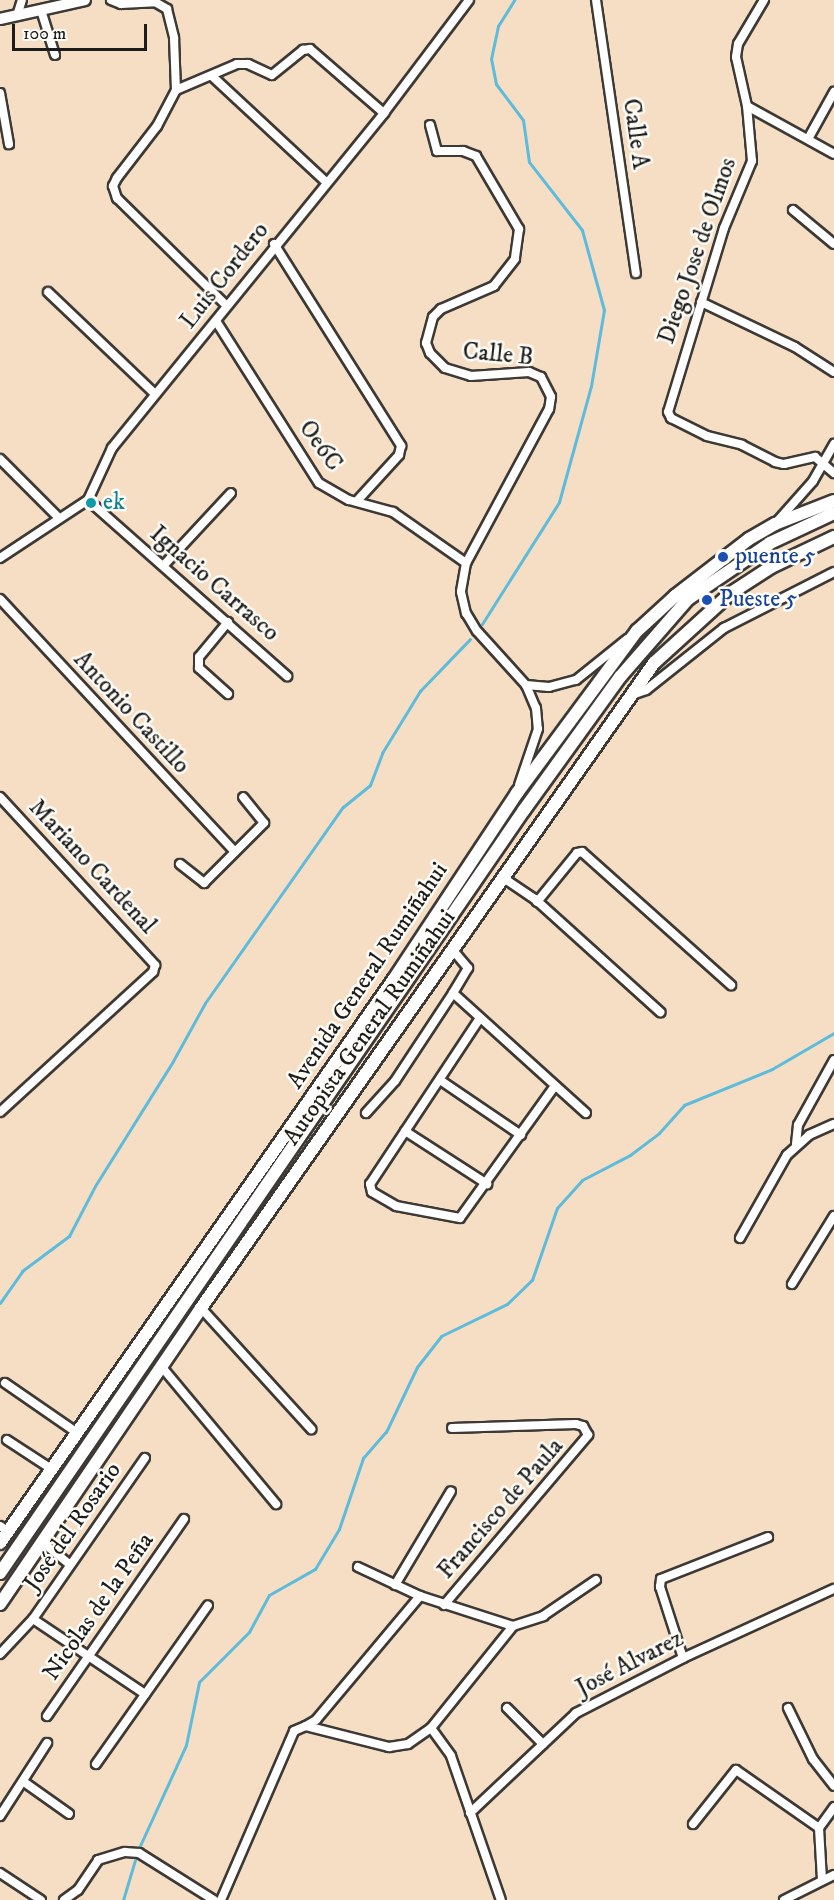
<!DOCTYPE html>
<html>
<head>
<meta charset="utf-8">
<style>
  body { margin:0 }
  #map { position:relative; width:834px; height:1900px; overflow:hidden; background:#f5dec4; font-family:"IM FELL DW Pica",serif }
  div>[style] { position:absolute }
  .stream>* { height:3px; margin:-1.5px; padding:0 1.5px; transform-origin:1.5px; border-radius:1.5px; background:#5dbbdc }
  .roads { filter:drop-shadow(2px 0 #3d3935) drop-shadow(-2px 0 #3d3935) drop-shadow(0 2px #3d3935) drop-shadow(0 -2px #3d3935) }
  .minor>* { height:8px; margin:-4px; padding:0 4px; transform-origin:4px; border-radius:4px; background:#fff }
  .secondary>* { height:10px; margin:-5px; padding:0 5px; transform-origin:5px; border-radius:5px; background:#fff }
  .primary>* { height:12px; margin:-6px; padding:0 6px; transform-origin:6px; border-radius:6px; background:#fff }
  .trunk>* { height:12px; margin:-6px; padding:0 6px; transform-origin:6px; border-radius:6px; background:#fff }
  .dots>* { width:16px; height:16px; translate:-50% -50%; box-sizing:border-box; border:3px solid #fdfcf7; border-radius:50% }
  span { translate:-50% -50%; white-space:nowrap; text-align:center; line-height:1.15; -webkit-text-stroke:5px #fdfcf7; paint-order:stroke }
  .street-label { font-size:24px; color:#1c1c1c }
  .culture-label { font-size:24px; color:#0d838f }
  .left { translate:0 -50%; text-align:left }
  .transit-label { font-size:24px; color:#164399 }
  .scale { position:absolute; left:12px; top:24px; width:135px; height:27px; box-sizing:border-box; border:3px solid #1c1c1c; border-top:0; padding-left:8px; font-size:18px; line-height:21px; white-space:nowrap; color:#1c1c1c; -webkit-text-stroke:4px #fdfcf7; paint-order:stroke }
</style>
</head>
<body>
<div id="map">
  <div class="stream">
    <i style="left:482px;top:624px;width:144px;rotate:-57.7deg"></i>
    <i style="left:559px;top:502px;width:120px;rotate:-74.6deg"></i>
    <i style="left:591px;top:386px;width:77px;rotate:-80.3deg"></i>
    <i style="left:604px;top:310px;width:83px;rotate:-105.4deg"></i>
    <i style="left:582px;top:230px;width:86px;rotate:-127.9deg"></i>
    <i style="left:529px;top:162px;width:42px;rotate:-98.1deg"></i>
    <i style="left:523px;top:120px;width:45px;rotate:-126.9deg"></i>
    <i style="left:496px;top:84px;width:25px;rotate:-101deg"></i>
    <i style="left:491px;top:59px;width:34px;rotate:-78deg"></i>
    <i style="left:498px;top:26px;width:31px;rotate:-58deg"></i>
    <i style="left:0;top:1303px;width:39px;rotate:-55deg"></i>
    <i style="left:22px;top:1271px;width:59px;rotate:-36.7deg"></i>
    <i style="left:69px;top:1236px;width:56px;rotate:-62.5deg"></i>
    <i style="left:95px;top:1186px;width:147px;rotate:-58deg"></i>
    <i style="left:173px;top:1061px;width:66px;rotate:-61.1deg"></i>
    <i style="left:205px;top:1003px;width:240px;rotate:-54.9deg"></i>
    <i style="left:343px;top:807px;width:35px;rotate:-39deg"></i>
    <i style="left:370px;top:785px;width:34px;rotate:-69deg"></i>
    <i style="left:382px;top:753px;width:73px;rotate:-58.5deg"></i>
    <i style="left:420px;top:691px;width:72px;rotate:-46.1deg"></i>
    <i style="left:123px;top:1900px;width:52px;rotate:-73.3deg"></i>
    <i style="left:138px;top:1850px;width:115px;rotate:-65.4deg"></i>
    <i style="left:186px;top:1745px;width:64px;rotate:-78.3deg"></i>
    <i style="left:199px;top:1682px;width:71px;rotate:-45deg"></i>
    <i style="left:249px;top:1632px;width:42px;rotate:-61.6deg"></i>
    <i style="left:269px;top:1595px;width:53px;rotate:-29.5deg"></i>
    <i style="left:315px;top:1569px;width:47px;rotate:-59deg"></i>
    <i style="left:339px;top:1529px;width:75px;rotate:-71.3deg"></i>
    <i style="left:363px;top:1458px;width:35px;rotate:-49deg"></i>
    <i style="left:386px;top:1432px;width:72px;rotate:-64.5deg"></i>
    <i style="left:417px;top:1367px;width:39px;rotate:-52deg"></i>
    <i style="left:441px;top:1336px;width:73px;rotate:-25.9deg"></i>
    <i style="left:507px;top:1304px;width:35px;rotate:-44deg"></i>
    <i style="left:532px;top:1280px;width:76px;rotate:-70.9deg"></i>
    <i style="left:557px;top:1208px;width:38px;rotate:-48deg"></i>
    <i style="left:582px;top:1180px;width:54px;rotate:-27.5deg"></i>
    <i style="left:630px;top:1155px;width:36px;rotate:-37deg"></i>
    <i style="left:659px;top:1133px;width:38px;rotate:-48deg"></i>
    <i style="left:684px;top:1105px;width:95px;rotate:-22.2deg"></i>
    <i style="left:772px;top:1069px;width:72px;rotate:-30.1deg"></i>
  </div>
  <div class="roads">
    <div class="minor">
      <i style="left:111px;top:0;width:11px;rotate:22deg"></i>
      <i style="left:121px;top:4px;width:34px;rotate:-3deg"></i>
      <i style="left:155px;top:2px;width:14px;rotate:30deg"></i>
      <i style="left:167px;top:9px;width:30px;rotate:76deg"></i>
      <i style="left:174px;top:38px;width:52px;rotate:87.8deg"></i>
      <i style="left:176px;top:90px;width:41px;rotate:117.8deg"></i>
      <i style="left:157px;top:126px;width:66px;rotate:127.6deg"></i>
      <i style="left:117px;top:178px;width:9px;rotate:117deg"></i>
      <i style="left:113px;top:186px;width:13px;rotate:72deg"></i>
      <i style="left:117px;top:198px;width:153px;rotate:44.5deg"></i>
      <i style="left:596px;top:0;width:276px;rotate:81.7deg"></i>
      <i style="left:764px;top:0;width:51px;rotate:120.6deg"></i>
      <i style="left:738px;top:44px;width:13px;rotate:99deg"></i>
      <i style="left:736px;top:57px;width:50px;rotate:77.3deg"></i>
      <i style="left:747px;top:106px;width:55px;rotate:84.8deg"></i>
      <i style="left:752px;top:161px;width:73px;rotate:112.7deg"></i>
      <i style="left:724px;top:228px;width:192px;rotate:106.9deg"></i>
      <i style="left:668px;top:412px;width:7px;rotate:63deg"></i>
      <i style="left:671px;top:418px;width:40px;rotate:26.6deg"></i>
      <i style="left:707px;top:436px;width:36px;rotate:14deg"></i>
      <i style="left:742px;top:445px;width:37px;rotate:27deg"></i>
      <i style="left:775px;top:462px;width:9px;rotate:13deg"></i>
      <i style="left:784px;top:464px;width:32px;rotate:-13deg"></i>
      <i style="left:815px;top:457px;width:25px;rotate:40deg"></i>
      <i style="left:41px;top:10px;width:47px;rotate:72.7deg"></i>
      <i style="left:17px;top:16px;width:17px;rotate:-73deg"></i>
      <i style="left:213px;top:77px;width:153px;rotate:42.9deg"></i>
      <i style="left:176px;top:90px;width:66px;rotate:-23.1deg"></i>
      <i style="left:237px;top:64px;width:11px"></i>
      <i style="left:248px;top:64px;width:26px;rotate:25deg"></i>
      <i style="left:272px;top:75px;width:40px;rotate:-39deg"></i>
      <i style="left:303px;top:50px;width:7px;rotate:-8deg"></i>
      <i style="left:310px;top:49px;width:98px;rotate:40.9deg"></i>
      <i style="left:0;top:93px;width:52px;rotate:80deg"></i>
      <i style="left:747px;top:106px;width:99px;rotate:28.9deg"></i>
      <i style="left:430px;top:125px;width:27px;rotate:75deg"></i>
      <i style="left:437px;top:151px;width:26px"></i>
      <i style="left:463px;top:151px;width:14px;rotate:21deg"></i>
      <i style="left:476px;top:156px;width:85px;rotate:59.5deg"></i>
      <i style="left:519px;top:229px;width:30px;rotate:98deg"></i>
      <i style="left:515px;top:259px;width:34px;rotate:128deg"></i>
      <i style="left:494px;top:286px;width:58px;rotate:156.5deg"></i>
      <i style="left:441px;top:309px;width:11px;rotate:135deg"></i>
      <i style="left:433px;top:317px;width:27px;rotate:105deg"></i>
      <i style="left:426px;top:343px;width:11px;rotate:68deg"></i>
      <i style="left:430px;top:353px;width:21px;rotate:45deg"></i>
      <i style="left:445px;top:368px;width:27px;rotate:17deg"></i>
      <i style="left:471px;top:376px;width:58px;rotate:-3.9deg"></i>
      <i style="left:529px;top:372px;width:13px;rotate:23deg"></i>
      <i style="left:541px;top:377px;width:22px;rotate:63deg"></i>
      <i style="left:551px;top:397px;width:12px;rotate:99deg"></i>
      <i style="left:549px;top:409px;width:175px;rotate:118.3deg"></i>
      <i style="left:466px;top:563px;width:29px;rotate:100deg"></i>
      <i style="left:461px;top:592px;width:22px;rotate:77deg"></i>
      <i style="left:466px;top:613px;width:21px;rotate:59deg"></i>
      <i style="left:477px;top:631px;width:73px;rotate:47.8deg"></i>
      <i style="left:526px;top:685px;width:25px;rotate:67deg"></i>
      <i style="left:536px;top:708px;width:21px;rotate:85deg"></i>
      <i style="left:538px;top:729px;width:59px;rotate:108.7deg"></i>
      <i style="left:808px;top:139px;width:54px;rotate:-61deg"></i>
      <i style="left:793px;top:210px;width:53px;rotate:39.7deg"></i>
      <i style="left:274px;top:244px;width:239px;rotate:57.8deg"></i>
      <i style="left:401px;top:446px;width:9px;rotate:103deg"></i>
      <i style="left:399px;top:455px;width:62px;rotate:132.4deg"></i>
      <i style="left:48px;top:292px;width:148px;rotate:43.6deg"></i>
      <i style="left:701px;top:302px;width:104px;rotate:25.6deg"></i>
      <i style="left:795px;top:347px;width:46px;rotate:32.7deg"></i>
      <i style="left:216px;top:321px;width:192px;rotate:57.6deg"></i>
      <i style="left:319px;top:483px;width:34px;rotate:30deg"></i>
      <i style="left:349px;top:500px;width:46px;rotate:15.3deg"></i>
      <i style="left:393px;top:512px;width:89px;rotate:34.9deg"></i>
      <i style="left:0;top:459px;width:82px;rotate:45deg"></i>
      <i style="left:88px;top:500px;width:266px;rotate:41.5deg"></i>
      <i style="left:775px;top:524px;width:57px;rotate:-48.5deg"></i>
      <i style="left:813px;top:481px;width:43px;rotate:-60.4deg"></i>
      <i style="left:0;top:558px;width:105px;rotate:-33.4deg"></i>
      <i style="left:88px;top:500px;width:57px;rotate:-65.2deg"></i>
      <i style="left:112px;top:448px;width:432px;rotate:-50.9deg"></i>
      <i style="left:384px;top:113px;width:141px;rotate:-53deg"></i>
      <i style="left:164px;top:565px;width:98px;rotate:-47.1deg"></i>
      <i style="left:0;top:599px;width:345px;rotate:47.1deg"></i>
      <i style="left:228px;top:622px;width:45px;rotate:129.6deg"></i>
      <i style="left:199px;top:657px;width:11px;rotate:90deg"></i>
      <i style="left:199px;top:668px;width:39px;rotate:42deg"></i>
      <i style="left:526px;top:685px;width:23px;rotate:5deg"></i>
      <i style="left:549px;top:687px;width:28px;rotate:-15deg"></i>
      <i style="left:576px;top:680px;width:65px;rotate:-38.8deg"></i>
      <i style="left:632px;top:695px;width:15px;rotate:-20deg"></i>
      <i style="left:646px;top:690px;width:100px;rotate:-38.5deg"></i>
      <i style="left:724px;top:628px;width:123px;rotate:-27deg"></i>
      <i style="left:0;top:797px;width:229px;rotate:47.3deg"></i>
      <i style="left:155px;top:965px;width:7px;rotate:106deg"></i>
      <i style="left:153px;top:972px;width:207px;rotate:137.5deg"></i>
      <i style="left:180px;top:864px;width:31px;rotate:38deg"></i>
      <i style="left:204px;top:883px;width:85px;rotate:-45deg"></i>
      <i style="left:264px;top:823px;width:33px;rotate:-129deg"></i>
      <i style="left:502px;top:877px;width:40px;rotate:34deg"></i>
      <i style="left:535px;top:899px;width:169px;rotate:42.1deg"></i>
      <i style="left:537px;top:902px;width:63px;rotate:-50.8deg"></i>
      <i style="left:577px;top:853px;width:5px;rotate:-11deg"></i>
      <i style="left:582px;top:852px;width:200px;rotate:41.8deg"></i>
      <i style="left:452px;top:949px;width:25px;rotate:50deg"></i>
      <i style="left:468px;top:968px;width:29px;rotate:121deg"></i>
      <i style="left:453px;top:993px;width:179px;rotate:42.1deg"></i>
      <i style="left:480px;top:1018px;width:199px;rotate:123.5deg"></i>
      <i style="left:370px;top:1184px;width:8px;rotate:76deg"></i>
      <i style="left:372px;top:1192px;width:28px;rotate:30deg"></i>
      <i style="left:396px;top:1206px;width:65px;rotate:10.6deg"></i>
      <i style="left:460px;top:1218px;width:163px;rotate:-54.3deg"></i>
      <i style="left:440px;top:1080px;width:98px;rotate:34.2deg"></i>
      <i style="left:366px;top:1113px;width:43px;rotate:-47.8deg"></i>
      <i style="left:395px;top:1081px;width:105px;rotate:-56.6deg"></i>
      <i style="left:405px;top:1131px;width:98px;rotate:32.9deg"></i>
      <i style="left:796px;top:1144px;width:19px;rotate:-84deg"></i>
      <i style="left:798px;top:1125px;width:74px;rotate:-61deg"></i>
      <i style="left:740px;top:1238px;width:95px;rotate:-60.5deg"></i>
      <i style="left:787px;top:1155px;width:30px;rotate:-42deg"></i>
      <i style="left:809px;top:1135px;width:27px;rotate:-24deg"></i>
      <i style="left:792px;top:1284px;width:80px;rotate:-58.3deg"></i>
      <i style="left:201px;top:1308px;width:164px;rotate:47.7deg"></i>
      <i style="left:161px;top:1366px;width:180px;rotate:50.2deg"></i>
      <i style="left:5px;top:1383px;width:86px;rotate:34.6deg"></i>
      <i style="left:7px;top:1440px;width:51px;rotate:33.1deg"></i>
      <i style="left:0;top:1526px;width:9px;rotate:32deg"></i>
      <i style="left:42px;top:1542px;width:36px;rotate:39deg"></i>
      <i style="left:358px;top:1567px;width:68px;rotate:25.1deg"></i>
      <i style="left:420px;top:1596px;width:98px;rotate:17.9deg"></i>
      <i style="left:395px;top:1585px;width:109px;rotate:-59.2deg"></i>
      <i style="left:444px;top:1605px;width:223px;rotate:-49.7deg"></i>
      <i style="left:588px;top:1435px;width:10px;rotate:-119deg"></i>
      <i style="left:583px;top:1426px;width:7px;rotate:-164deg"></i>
      <i style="left:576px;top:1424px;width:124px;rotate:178.2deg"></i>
      <i style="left:33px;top:1619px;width:135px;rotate:33.8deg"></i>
      <i style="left:0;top:1654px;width:48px;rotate:-46.7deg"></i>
      <i style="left:33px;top:1619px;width:196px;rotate:-55.2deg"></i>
      <i style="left:683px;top:1658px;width:75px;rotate:-107.9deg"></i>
      <i style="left:660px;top:1587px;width:8px;rotate:-83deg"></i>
      <i style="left:661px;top:1579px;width:115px;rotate:-21.4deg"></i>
      <i style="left:507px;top:1708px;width:51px;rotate:45deg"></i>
      <i style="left:788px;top:1708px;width:57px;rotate:63.9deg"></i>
      <i style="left:813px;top:1759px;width:34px;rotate:52deg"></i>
      <i style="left:47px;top:1716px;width:240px;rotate:-55.2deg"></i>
      <i style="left:306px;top:1726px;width:12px;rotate:-31deg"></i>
      <i style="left:316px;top:1720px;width:162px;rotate:-50deg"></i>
      <i style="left:431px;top:1728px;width:34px;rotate:54deg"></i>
      <i style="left:451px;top:1756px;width:152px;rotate:70.9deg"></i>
      <i style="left:96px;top:1764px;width:194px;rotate:-54.8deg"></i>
      <i style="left:24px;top:1782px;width:55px;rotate:35.4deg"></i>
      <i style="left:470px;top:1813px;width:146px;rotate:-43.3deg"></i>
      <i style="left:576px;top:1713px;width:120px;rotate:-27.2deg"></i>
      <i style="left:683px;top:1658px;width:166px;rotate:-24.6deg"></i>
      <i style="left:0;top:1816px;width:87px;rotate:-57.2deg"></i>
      <i style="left:693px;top:1824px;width:69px;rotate:-51.5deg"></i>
      <i style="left:736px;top:1770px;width:101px;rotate:34.9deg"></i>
      <i style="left:0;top:1873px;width:49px;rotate:33.4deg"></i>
      <i style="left:822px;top:1880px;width:52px;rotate:-93.3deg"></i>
      <i style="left:819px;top:1828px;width:26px;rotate:-54deg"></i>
      <i style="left:64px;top:1900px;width:17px;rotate:-36deg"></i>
      <i style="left:78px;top:1890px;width:36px;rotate:-56deg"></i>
      <i style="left:98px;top:1860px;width:28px;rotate:-17deg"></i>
      <i style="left:125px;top:1852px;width:14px;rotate:4deg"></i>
      <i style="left:139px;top:1853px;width:89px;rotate:32.1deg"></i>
      <i style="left:221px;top:1900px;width:184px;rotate:-66.6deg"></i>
      <i style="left:294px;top:1731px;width:13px;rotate:-23deg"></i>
      <i style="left:306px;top:1726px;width:86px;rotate:14.2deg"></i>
      <i style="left:389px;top:1747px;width:19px;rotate:-9deg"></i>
      <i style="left:408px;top:1744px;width:28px;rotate:-35deg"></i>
      <i style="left:431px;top:1728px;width:131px;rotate:-51.2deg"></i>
      <i style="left:513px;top:1626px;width:32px;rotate:-18deg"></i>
      <i style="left:543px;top:1616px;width:64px;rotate:-34.2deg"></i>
      <i style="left:784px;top:1900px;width:56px;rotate:-26.6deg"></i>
    </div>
    <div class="secondary">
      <i style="left:0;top:19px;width:87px;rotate:-12.6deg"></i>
    </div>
    <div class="primary">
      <i style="left:0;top:1543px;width:688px;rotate:-55.06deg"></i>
      <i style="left:394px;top:979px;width:223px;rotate:-56.5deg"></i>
      <i style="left:517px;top:793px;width:202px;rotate:-53.5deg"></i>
      <i style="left:637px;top:631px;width:52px;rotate:-42.6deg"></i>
      <i style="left:675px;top:596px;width:93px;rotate:-37.6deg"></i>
      <i style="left:749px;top:539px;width:30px;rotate:-30deg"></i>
      <i style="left:775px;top:524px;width:63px;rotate:-21.3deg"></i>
    </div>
    <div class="trunk">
      <i style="left:0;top:1573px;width:926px;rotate:-55.52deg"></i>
      <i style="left:524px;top:810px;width:164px;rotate:-54.2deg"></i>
      <i style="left:620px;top:677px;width:103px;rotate:-48.9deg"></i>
      <i style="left:688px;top:599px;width:99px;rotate:-34.3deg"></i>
      <i style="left:770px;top:543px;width:71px;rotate:-25.1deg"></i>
      <i style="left:0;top:1604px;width:358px;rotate:-55.8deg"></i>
      <i style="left:201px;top:1308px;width:788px;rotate:-54.92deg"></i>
      <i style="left:654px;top:663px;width:104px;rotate:-42.3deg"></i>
      <i style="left:731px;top:593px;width:48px;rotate:-33deg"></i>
      <i style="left:771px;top:567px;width:70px;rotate:-25.5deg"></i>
    </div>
  </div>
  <div class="dots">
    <i style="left:91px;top:503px;background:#0f9aa8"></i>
    <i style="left:723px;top:557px;background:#1a4fb4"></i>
    <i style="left:707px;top:600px;background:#1a4fb4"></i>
  </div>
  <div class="street-label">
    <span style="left:635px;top:134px;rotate:82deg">Calle A</span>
    <span style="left:698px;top:251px;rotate:-71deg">Diego Jose de Olmos</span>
    <span style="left:225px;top:276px;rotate:-52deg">Luis Cordero</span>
    <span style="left:498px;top:355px;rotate:5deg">Calle B</span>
    <span style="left:320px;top:446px;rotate:54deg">Oe6C</span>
    <span style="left:214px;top:584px;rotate:41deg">Ignacio Carrasco</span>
    <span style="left:131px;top:713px;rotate:47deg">Antonio Castillo</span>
    <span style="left:92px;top:867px;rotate:47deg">Mariano Cardenal</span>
    <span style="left:368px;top:976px;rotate:-56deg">Avenida General Rumiñahui</span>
    <span style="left:370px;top:1028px;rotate:-55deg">Autopista General Rumiñahui</span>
    <span style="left:501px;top:1509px;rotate:-49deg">Francisco de Paula</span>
    <span style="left:73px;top:1527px;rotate:-55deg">José del Rosario</span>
    <span style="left:99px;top:1607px;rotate:-55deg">Nicolas de la Peña</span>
    <span style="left:630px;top:1664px;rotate:-27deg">José Alvarez</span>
  </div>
  <div class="culture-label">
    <span class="left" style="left:103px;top:503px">ek</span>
  </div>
  <div class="transit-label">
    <span class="left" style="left:735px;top:557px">puente 5</span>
    <span class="left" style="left:719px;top:600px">Pueste 5</span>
  </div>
  <div class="scale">100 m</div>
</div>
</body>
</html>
